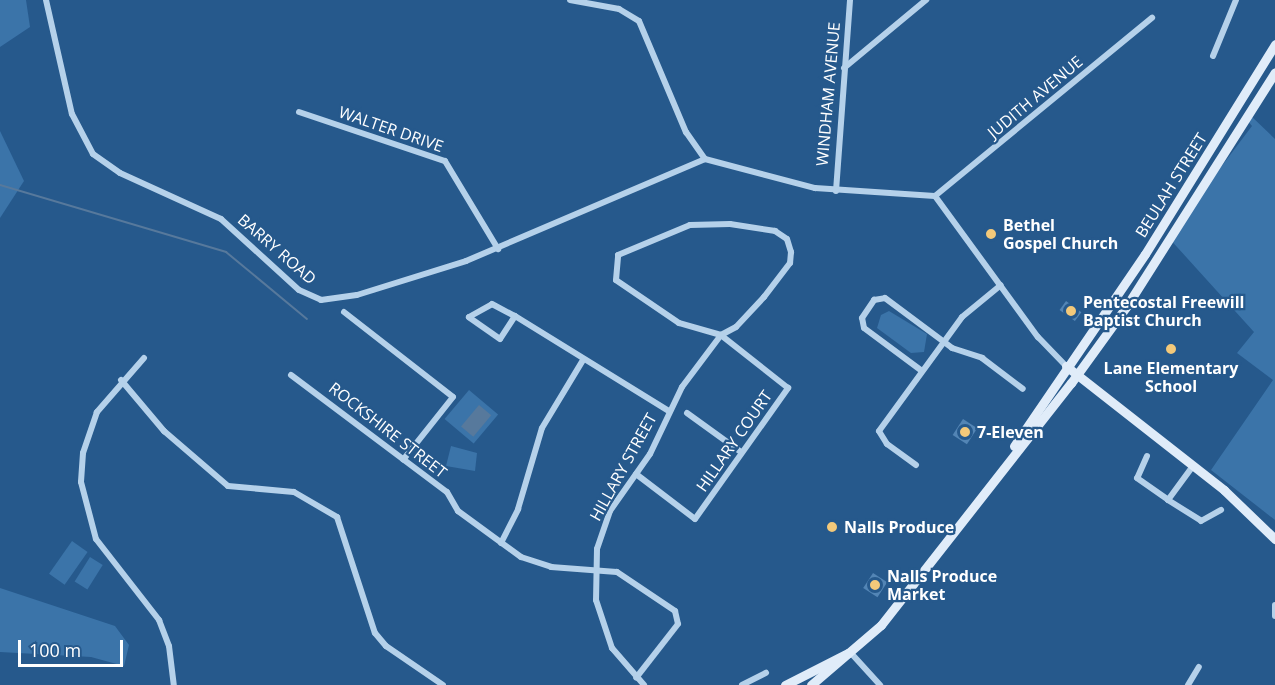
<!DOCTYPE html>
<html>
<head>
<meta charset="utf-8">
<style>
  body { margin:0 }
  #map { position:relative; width:1275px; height:685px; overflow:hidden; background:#26598c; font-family:"Open Sans",sans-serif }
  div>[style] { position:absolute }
  .green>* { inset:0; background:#3b74a9; transform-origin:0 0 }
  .water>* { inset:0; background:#57799c; transform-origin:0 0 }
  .stream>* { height:2px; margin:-1px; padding:0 1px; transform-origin:1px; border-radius:1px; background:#57799c }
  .building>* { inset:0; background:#5385b5; transform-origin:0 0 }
  .street>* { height:6px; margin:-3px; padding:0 3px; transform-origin:3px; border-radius:3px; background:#b5d1ea }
  .secondary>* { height:9px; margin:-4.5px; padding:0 4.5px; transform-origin:4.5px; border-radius:4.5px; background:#e0ecf9 }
  .dots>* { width:16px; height:16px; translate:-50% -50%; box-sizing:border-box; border:3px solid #26598c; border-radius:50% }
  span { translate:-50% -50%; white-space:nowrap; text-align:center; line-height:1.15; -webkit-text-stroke:4.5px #26598c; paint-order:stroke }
  .street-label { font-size:16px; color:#fff }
  .poi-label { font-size:16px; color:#fff; font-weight:700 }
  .left { translate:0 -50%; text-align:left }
  .scale { position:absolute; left:18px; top:640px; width:105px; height:27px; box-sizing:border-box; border:3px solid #fff; border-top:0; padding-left:8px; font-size:18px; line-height:21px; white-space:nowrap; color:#fff; -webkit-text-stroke:4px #26598c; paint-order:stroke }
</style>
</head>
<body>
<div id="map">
  <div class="green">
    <i style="clip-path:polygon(0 0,26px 0,30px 27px,0 47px)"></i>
    <i style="clip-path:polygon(1250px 115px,1275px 139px,1275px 520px,1211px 470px,1273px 380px,1237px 353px,1254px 332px,1168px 237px,1252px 126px,1247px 120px)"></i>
    <i style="clip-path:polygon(0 131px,24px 181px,0 218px)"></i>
    <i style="clip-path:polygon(889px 311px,927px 334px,924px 352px,911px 353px,877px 328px,881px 315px)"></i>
    <i style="left:469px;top:390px;width:38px;height:38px;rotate:40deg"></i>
    <i style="clip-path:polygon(451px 446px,477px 453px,475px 471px,446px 466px)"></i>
    <i style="left:72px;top:541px;width:19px;height:40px;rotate:35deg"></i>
    <i style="left:90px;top:557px;width:15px;height:29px;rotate:32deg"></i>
    <i style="clip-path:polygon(0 588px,115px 626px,129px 645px,124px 666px,91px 657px,0 652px)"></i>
  </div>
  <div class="water">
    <i style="left:479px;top:405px;width:16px;height:28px;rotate:40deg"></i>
  </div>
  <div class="stream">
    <i style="left:0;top:185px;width:236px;rotate:16.5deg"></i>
    <i style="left:226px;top:252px;width:105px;rotate:39.6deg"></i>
  </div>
  <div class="building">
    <i style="left:1066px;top:301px;width:19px;height:11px;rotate:36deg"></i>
    <i style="left:963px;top:419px;width:17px;height:19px;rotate:33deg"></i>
    <i style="left:873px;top:573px;width:17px;height:18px;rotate:33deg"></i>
  </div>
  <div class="street">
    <i style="left:46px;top:0;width:117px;rotate:77.2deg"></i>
    <i style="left:72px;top:114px;width:45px;rotate:62.3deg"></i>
    <i style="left:93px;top:154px;width:33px;rotate:35deg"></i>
    <i style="left:120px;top:173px;width:111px;rotate:24.5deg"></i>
    <i style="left:221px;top:219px;width:105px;rotate:42.3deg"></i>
    <i style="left:299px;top:290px;width:24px;rotate:24deg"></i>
    <i style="left:321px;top:300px;width:36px;rotate:-8deg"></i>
    <i style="left:357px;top:295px;width:114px;rotate:-17.3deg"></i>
    <i style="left:466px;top:261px;width:260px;rotate:-23.1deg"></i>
    <i style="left:570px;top:0;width:50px;rotate:10.4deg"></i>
    <i style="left:619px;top:9px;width:23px;rotate:31deg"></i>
    <i style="left:639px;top:21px;width:121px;rotate:67.1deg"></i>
    <i style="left:686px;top:132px;width:33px;rotate:55deg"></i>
    <i style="left:705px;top:159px;width:114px;rotate:14.8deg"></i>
    <i style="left:815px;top:188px;width:120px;rotate:3.8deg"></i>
    <i style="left:935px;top:196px;width:175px;rotate:53.9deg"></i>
    <i style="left:1038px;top:337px;width:40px;rotate:46deg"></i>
    <i style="left:1213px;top:56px;width:61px;rotate:-67.7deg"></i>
    <i style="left:844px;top:68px;width:107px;rotate:-39.7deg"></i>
    <i style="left:299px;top:112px;width:154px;rotate:18.6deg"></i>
    <i style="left:445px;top:161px;width:103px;rotate:58.9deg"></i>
    <i style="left:836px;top:191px;width:192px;rotate:-85.8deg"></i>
    <i style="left:935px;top:196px;width:281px;rotate:-39.4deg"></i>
    <i style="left:730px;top:224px;width:46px;rotate:8.8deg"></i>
    <i style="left:775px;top:231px;width:14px;rotate:34deg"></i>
    <i style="left:787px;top:239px;width:14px;rotate:73deg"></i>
    <i style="left:791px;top:252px;width:11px;rotate:95deg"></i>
    <i style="left:790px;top:263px;width:43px;rotate:127.4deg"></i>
    <i style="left:764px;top:297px;width:41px;rotate:133deg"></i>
    <i style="left:736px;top:327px;width:17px;rotate:152deg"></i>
    <i style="left:721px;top:335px;width:44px;rotate:-164.1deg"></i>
    <i style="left:679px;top:323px;width:76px;rotate:-145.7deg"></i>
    <i style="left:616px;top:280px;width:25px;rotate:-85deg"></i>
    <i style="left:618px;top:255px;width:78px;rotate:-22.6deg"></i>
    <i style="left:690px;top:225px;width:40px;rotate:-1.4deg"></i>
    <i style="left:492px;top:304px;width:26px;rotate:28deg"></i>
    <i style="left:515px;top:316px;width:27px;rotate:123deg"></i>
    <i style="left:500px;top:339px;width:38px;rotate:-145deg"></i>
    <i style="left:469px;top:317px;width:26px;rotate:-29deg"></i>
    <i style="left:344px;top:312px;width:138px;rotate:37.9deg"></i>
    <i style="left:453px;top:397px;width:80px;rotate:128.4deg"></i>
    <i style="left:515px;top:316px;width:181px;rotate:31.7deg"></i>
    <i style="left:144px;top:358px;width:72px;rotate:131deg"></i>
    <i style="left:97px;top:412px;width:43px;rotate:108.9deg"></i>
    <i style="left:83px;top:453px;width:29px;rotate:94deg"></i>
    <i style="left:81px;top:482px;width:59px;rotate:75.3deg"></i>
    <i style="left:96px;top:539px;width:103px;rotate:52.1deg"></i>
    <i style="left:159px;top:620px;width:28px;rotate:69deg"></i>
    <i style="left:169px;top:646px;width:39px;rotate:83deg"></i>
    <i style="left:922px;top:371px;width:72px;rotate:-143.4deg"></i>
    <i style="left:864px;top:328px;width:10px;rotate:-101deg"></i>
    <i style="left:862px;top:318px;width:22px;rotate:-56deg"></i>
    <i style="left:874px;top:300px;width:11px;rotate:-10deg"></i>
    <i style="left:885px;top:298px;width:84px;rotate:36.7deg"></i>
    <i style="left:952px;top:348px;width:32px;rotate:18deg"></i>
    <i style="left:982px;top:358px;width:51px;rotate:37.1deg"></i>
    <i style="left:291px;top:375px;width:195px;rotate:36.9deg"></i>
    <i style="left:447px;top:492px;width:22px;rotate:60deg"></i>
    <i style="left:458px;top:511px;width:78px;rotate:36.1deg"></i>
    <i style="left:521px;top:557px;width:32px;rotate:18deg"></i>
    <i style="left:551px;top:567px;width:66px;rotate:4.3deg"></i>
    <i style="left:617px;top:572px;width:70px;rotate:33.9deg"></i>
    <i style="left:675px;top:611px;width:13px;rotate:77deg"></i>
    <i style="left:678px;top:624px;width:68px;rotate:127.9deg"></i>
    <i style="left:121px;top:380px;width:67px;rotate:49.9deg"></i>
    <i style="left:164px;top:431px;width:84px;rotate:40.7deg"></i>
    <i style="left:228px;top:486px;width:66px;rotate:5.2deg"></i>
    <i style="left:294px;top:492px;width:50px;rotate:30.2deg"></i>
    <i style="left:337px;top:517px;width:122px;rotate:71.9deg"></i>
    <i style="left:375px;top:633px;width:17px;rotate:50deg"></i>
    <i style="left:386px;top:646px;width:69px;rotate:34.4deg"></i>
    <i style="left:687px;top:413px;width:67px;rotate:35.8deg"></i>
    <i style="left:1147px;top:456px;width:24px;rotate:114deg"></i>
    <i style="left:1137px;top:478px;width:38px;rotate:35deg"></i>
    <i style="left:1168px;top:500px;width:42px;rotate:-53.7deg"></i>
    <i style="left:916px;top:465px;width:36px;rotate:-144deg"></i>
    <i style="left:887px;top:444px;width:15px;rotate:-122deg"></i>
    <i style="left:879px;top:431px;width:141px;rotate:-53.9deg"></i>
    <i style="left:962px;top:317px;width:50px;rotate:-39.4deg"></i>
    <i style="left:636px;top:474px;width:74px;rotate:37.3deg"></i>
    <i style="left:695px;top:519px;width:161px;rotate:-54.6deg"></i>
    <i style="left:788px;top:388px;width:85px;rotate:-141.7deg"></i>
    <i style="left:721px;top:335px;width:65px;rotate:126.9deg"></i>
    <i style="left:682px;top:387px;width:74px;rotate:115.5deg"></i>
    <i style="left:650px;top:454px;width:70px;rotate:125.1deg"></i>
    <i style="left:610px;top:511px;width:40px;rotate:108.9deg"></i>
    <i style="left:597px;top:549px;width:51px;rotate:91.1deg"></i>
    <i style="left:596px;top:600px;width:51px;rotate:71.6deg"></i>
    <i style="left:612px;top:648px;width:49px;rotate:49.1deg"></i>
    <i style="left:1168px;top:500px;width:39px;rotate:32deg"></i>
    <i style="left:1201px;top:521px;width:23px;rotate:-29deg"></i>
    <i style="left:501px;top:543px;width:38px;rotate:-63deg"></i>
    <i style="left:518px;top:509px;width:84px;rotate:-73.5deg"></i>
    <i style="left:542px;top:428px;width:79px;rotate:-58.9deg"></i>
    <i style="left:1275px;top:605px;width:11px;rotate:90deg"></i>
    <i style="left:850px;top:652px;width:45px;rotate:47.7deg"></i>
    <i style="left:742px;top:685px;width:27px;rotate:-27deg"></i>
    <i style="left:1188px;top:685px;width:21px;rotate:-59deg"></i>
  </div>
  <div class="secondary">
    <i style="left:1066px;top:366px;width:201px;rotate:38.1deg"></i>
    <i style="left:1224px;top:490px;width:71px;rotate:43.9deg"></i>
    <i style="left:1014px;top:446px;width:232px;rotate:-55.7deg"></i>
    <i style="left:1145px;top:254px;width:247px;rotate:-58.2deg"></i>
    <i style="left:785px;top:685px;width:71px;rotate:-26.9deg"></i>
    <i style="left:811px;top:685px;width:92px;rotate:-40.6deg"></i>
    <i style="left:881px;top:625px;width:308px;rotate:-51.9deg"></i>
    <i style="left:1071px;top:383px;width:94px;rotate:-54.1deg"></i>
    <i style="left:1126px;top:307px;width:278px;rotate:-57.6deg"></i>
  </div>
  <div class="dots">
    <i style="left:991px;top:234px;background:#f3c97a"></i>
    <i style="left:1071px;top:311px;background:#f3c97a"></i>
    <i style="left:1171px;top:349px;background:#f3c97a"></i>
    <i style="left:965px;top:432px;background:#f3c97a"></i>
    <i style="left:832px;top:527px;background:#f3c97a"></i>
    <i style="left:875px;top:585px;background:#f3c97a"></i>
  </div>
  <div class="street-label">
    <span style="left:828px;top:94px;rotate:-85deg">WINDHAM AVENUE</span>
    <span style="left:1035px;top:97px;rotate:-40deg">JUDITH AVENUE</span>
    <span style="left:391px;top:129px;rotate:19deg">WALTER DRIVE</span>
    <span style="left:1171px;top:185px;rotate:-58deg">BEULAH STREET</span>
    <span style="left:277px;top:249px;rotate:41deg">BARRY ROAD</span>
    <span style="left:388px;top:430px;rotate:38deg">ROCKSHIRE STREET</span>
    <span style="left:734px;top:441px;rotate:-55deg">HILLARY COURT</span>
    <span style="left:623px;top:467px;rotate:-61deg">HILLARY STREET</span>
  </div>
  <div class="poi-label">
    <span class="left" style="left:1003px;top:234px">Bethel<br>Gospel Church</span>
    <span class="left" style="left:1083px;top:311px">Pentecostal Freewill<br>Baptist Church</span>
    <span style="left:1171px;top:377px">Lane Elementary<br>School</span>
    <span class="left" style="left:977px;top:432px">7-Eleven</span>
    <span class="left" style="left:844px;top:527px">Nalls Produce</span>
    <span class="left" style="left:887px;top:585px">Nalls Produce<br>Market</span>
  </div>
  <div class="scale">100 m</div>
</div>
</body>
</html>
